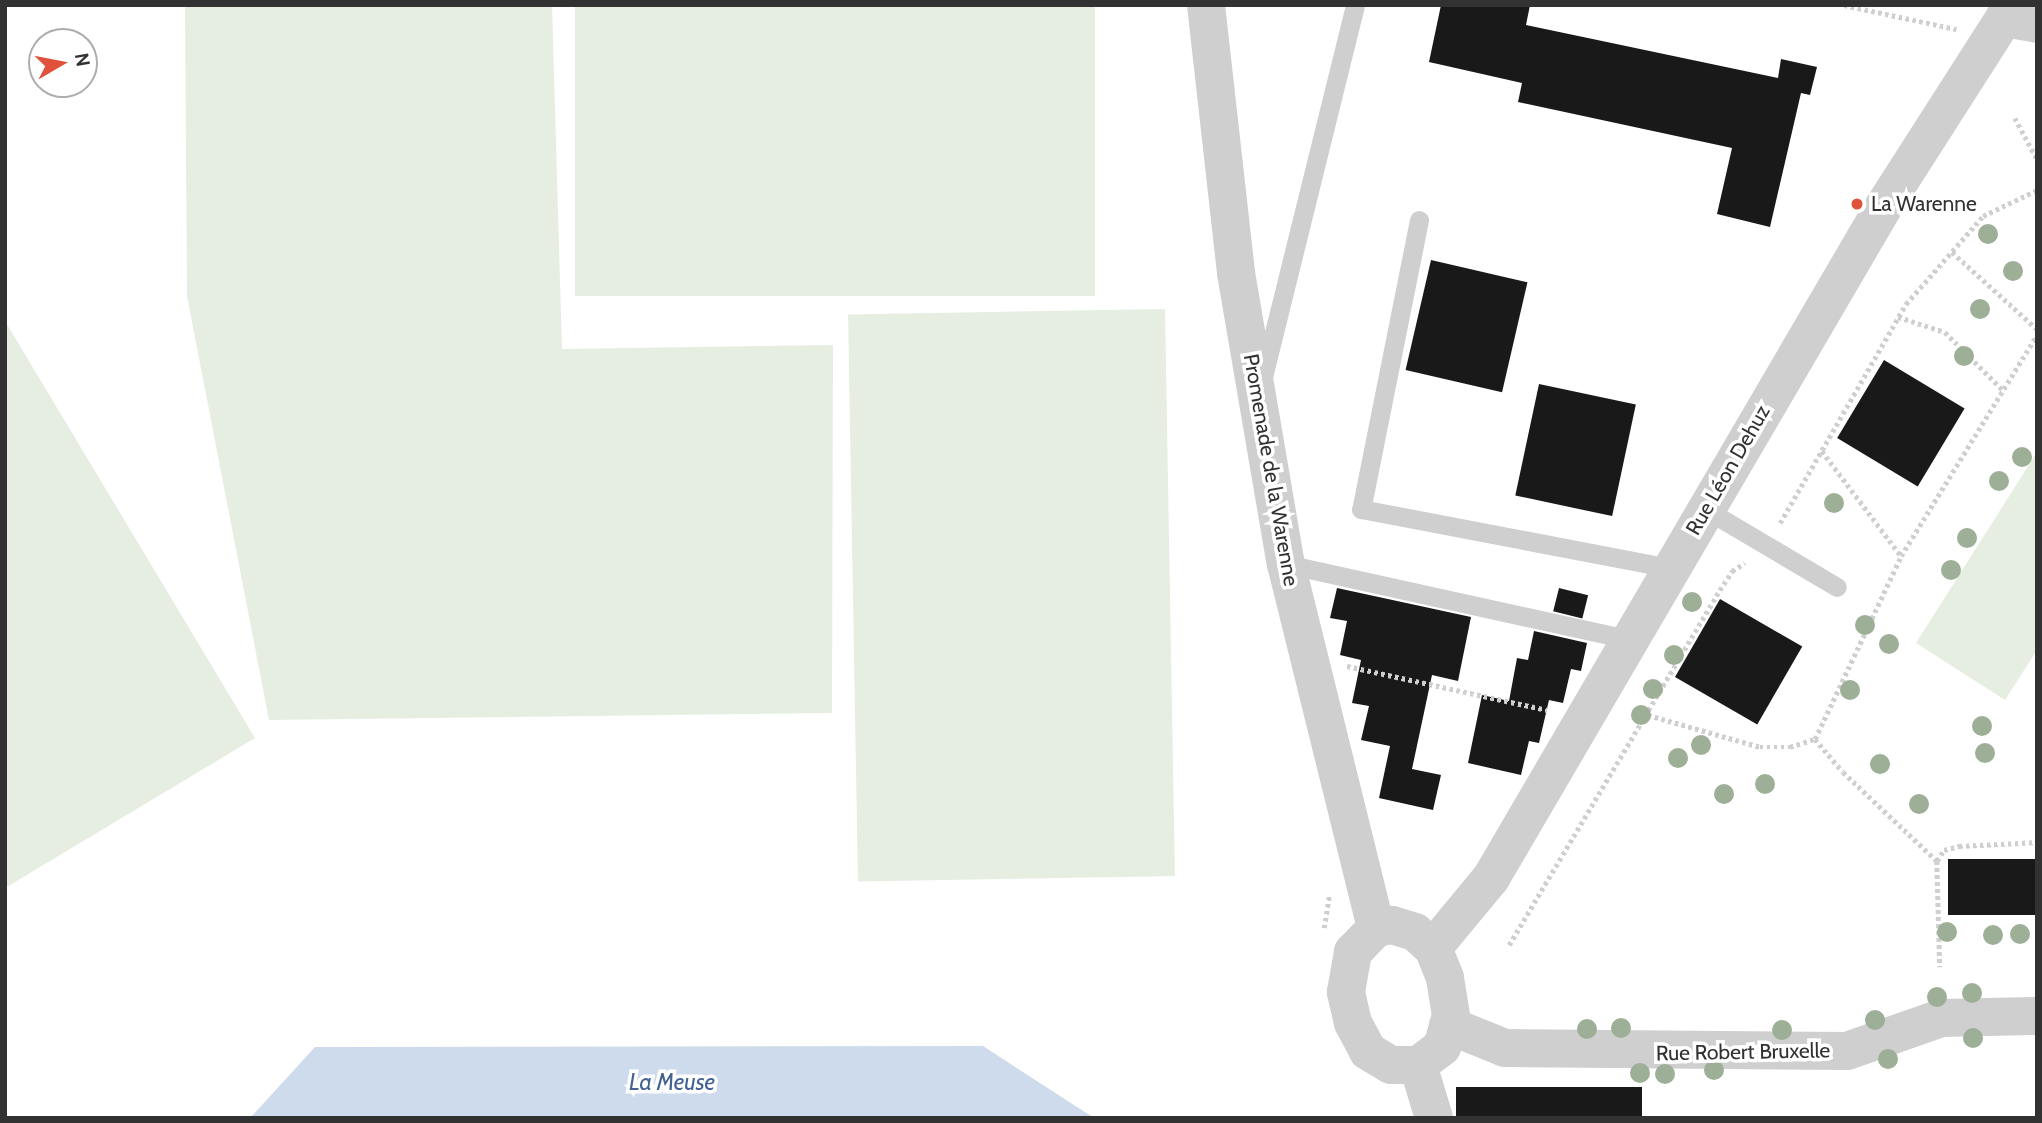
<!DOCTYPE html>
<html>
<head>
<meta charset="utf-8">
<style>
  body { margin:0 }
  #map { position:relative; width:2042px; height:1123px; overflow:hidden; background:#fff; font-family:Cabin,sans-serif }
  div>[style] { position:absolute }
  .green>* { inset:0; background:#e5eee1; transform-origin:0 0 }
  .water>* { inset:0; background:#cedbec }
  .building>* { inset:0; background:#191919; transform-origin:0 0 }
  .path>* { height:4.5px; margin-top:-2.25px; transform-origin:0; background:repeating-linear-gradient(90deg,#cfcfcf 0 3.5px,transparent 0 7px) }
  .service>* { height:19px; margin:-9.5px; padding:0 9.5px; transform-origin:9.5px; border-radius:9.5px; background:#cfcfcf }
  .minor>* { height:38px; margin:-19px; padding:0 19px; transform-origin:19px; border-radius:19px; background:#cfcfcf }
  .trees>* { width:20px; height:20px; margin:-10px; border-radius:50%; background:#9daf96 }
  .dots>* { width:19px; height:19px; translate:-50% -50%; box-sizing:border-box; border:4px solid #fff; border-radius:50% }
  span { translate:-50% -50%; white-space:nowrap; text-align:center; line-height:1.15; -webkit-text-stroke:7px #fff; paint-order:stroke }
  .poi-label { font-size:21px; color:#323232 }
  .left { translate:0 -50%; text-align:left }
  .street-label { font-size:21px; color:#323232 }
  .water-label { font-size:23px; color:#416293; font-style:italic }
  .frame { position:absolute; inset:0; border:7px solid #323232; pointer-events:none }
  .north { position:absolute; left:28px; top:28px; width:70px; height:70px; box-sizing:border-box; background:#fff; border:2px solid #adadad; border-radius:50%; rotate:80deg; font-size:19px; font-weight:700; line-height:28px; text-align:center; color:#323232 }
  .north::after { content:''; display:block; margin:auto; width:24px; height:32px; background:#e0523c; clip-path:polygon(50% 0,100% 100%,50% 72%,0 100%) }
</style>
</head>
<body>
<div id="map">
  <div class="green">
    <i style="clip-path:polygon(185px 5px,552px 5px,562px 349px,833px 345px,832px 713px,269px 720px,187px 296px)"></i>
    <i style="left:575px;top:5px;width:520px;height:291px"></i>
    <i style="left:1165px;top:309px;width:567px;height:317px;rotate:89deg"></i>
    <i style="clip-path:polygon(5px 321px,255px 738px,5px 888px)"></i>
    <i style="clip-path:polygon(2037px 452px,2037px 650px,2005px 700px,1916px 643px)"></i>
  </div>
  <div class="water">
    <i style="clip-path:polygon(983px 1046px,1094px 1118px,250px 1118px,315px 1047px)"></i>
  </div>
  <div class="building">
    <i style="clip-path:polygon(1441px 5px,1530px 5px,1526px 25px,1778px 78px,1781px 59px,1817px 67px,1810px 95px,1801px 93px,1770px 227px,1717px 214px,1732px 148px,1518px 102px,1522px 83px,1429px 62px)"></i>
    <i style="left:1431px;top:260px;width:99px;height:113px;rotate:13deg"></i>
    <i style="left:1884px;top:360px;width:94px;height:91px;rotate:31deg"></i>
    <i style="left:1539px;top:384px;width:99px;height:114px;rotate:12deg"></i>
    <i style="clip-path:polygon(1337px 588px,1471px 617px,1458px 681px,1432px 675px,1412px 769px,1441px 775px,1433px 810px,1379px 798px,1390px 746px,1361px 740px,1369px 706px,1352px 703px,1361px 660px,1340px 655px,1347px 621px,1330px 618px)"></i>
    <i style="left:1559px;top:588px;width:30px;height:24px;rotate:14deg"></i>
    <i style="left:1720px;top:599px;width:95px;height:90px;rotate:30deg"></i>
    <i style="clip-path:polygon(1534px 631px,1587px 643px,1581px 671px,1571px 669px,1563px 703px,1549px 700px,1539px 743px,1529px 741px,1521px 775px,1468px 763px,1482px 695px,1509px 701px,1517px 658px,1528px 660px)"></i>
    <i style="left:2037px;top:859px;width:56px;height:89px;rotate:90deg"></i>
    <i style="left:1642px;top:1087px;width:31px;height:186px;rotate:90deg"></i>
  </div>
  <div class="path">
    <i style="left:1844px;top:5px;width:115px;rotate:12.1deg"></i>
    <i style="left:2015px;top:118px;width:47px;rotate:61.8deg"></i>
    <i style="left:1952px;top:252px;width:115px;rotate:42.2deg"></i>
    <i style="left:1898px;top:317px;width:49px;rotate:17.7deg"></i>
    <i style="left:1945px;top:332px;width:82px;rotate:45deg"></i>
    <i style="left:1822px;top:451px;width:131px;rotate:53deg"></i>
    <i style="left:1780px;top:523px;width:253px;rotate:-60.1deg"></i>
    <i style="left:1906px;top:304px;width:117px;rotate:-48.8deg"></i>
    <i style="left:1983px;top:216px;width:60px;rotate:-25.7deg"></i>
    <i style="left:1347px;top:666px;width:205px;rotate:12.4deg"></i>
    <i style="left:1648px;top:715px;width:116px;rotate:15.9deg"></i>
    <i style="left:1760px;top:747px;width:30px"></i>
    <i style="left:1790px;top:747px;width:26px;rotate:-18deg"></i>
    <i style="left:1815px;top:739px;width:202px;rotate:-64.8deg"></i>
    <i style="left:1901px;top:556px;width:259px;rotate:-58.4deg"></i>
    <i style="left:1815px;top:739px;width:43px;rotate:49.7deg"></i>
    <i style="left:1843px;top:772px;width:129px;rotate:43.4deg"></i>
    <i style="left:1937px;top:861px;width:106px;rotate:88.4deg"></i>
    <i style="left:1937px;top:861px;width:13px;rotate:-58deg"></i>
    <i style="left:1944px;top:850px;width:16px;rotate:-15deg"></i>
    <i style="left:1959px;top:846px;width:78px;rotate:-2.9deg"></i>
    <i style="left:1324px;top:928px;width:32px;rotate:-81deg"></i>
    <i style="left:1509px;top:945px;width:406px;rotate:-59.3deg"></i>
    <i style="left:1716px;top:596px;width:30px;rotate:-57deg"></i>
    <i style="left:1732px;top:571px;width:15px;rotate:-32deg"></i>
  </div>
  <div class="service">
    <i style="left:1419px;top:220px;width:295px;rotate:101.3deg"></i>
    <i style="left:1361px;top:509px;width:316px;rotate:10.8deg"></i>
    <i style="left:1263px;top:377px;width:383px;rotate:-76.1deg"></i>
    <i style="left:1705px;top:509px;width:153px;rotate:30.6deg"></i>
    <i style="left:1286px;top:564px;width:353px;rotate:12.4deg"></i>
  </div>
  <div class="minor">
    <i style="left:1206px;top:5px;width:270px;rotate:83.6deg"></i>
    <i style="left:1236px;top:273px;width:295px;rotate:80.3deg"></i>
    <i style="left:1286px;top:564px;width:375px;rotate:76.1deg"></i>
    <i style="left:1392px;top:925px;width:24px;rotate:17deg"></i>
    <i style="left:1415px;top:932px;width:24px;rotate:42deg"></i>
    <i style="left:1433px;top:948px;width:32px;rotate:68deg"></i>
    <i style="left:1445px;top:978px;width:38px;rotate:81deg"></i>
    <i style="left:1451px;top:1016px;width:32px;rotate:106deg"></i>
    <i style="left:1442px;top:1047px;width:30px;rotate:143deg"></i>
    <i style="left:1418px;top:1065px;width:27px;rotate:180deg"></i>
    <i style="left:1391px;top:1065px;width:27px;rotate:-149deg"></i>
    <i style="left:1368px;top:1051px;width:32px;rotate:-118deg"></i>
    <i style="left:1353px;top:1023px;width:32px;rotate:-103deg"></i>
    <i style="left:1346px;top:992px;width:41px;rotate:-80.1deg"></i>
    <i style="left:1353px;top:952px;width:33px;rotate:-46deg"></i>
    <i style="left:1376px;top:928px;width:16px;rotate:-11deg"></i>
    <i style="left:1433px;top:948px;width:91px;rotate:-50.4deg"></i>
    <i style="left:1491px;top:878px;width:778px;rotate:-59.68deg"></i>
    <i style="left:1884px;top:206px;width:223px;rotate:-57.4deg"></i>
    <i style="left:2004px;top:18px;width:34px;rotate:10deg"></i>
    <i style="left:1448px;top:1025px;width:61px;rotate:22deg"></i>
    <i style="left:1505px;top:1048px;width:342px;rotate:0.5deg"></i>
    <i style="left:1847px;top:1051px;width:100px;rotate:-19.3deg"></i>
    <i style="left:1941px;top:1018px;width:96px;rotate:-1.2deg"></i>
    <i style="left:1418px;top:1065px;width:55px;rotate:73.2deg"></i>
  </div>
  <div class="trees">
    <i style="left:1988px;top:234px"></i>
    <i style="left:2013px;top:271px"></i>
    <i style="left:1980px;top:309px"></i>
    <i style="left:1964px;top:356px"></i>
    <i style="left:2022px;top:457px"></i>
    <i style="left:1999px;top:481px"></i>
    <i style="left:1834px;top:503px"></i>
    <i style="left:1967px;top:538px"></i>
    <i style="left:1951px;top:570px"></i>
    <i style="left:1692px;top:602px"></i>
    <i style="left:1865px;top:625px"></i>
    <i style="left:1889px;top:644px"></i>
    <i style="left:1674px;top:655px"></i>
    <i style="left:1653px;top:689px"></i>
    <i style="left:1850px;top:690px"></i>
    <i style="left:1641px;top:715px"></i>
    <i style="left:1982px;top:726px"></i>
    <i style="left:1701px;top:745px"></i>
    <i style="left:1985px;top:753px"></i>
    <i style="left:1678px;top:758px"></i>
    <i style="left:1880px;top:764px"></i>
    <i style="left:1765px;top:784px"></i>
    <i style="left:1724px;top:794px"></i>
    <i style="left:1919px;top:804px"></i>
    <i style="left:1947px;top:932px"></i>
    <i style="left:2020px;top:934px"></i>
    <i style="left:1993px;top:935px"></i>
    <i style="left:1972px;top:993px"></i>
    <i style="left:1937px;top:997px"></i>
    <i style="left:1875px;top:1020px"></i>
    <i style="left:1621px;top:1028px"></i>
    <i style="left:1587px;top:1029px"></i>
    <i style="left:1782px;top:1030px"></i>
    <i style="left:1973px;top:1038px"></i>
    <i style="left:1888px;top:1059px"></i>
    <i style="left:1714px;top:1070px"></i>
    <i style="left:1640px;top:1073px"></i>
    <i style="left:1665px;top:1074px"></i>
  </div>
  <div class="dots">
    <i style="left:1857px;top:204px;background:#e0523c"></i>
  </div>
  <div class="poi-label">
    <span class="left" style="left:1871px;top:204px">La Warenne</span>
  </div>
  <div class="street-label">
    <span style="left:1271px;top:470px;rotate:80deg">Promenade de la Warenne</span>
    <span style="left:1728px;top:470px;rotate:-60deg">Rue Léon Dehuz</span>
    <span style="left:1743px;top:1052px;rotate:-1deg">Rue Robert Bruxelle</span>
  </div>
  <div class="water-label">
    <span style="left:672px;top:1082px">La Meuse</span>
  </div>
  <div class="frame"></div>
  <div class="north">N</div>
</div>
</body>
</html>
